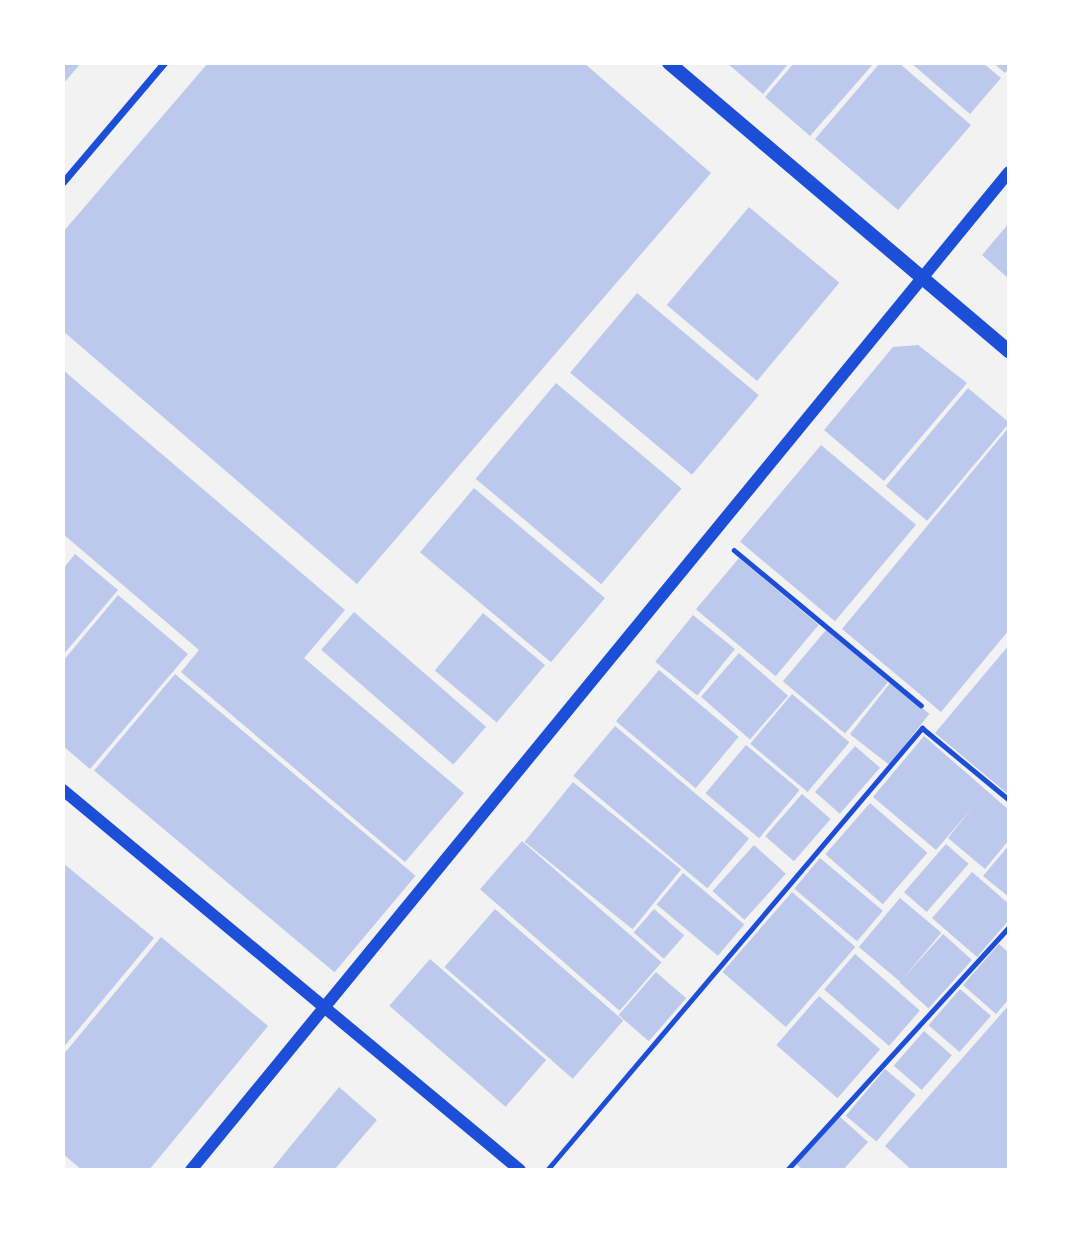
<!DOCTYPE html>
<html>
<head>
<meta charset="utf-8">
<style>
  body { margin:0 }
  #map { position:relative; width:1072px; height:1233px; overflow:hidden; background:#f2f2f2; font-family:Inter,sans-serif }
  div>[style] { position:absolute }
  .building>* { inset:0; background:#bdc9ec; transform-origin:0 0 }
  .path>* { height:4.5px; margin:-2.25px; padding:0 2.25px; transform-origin:2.25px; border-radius:2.25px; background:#1d4ed8 }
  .service>* { height:5px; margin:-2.5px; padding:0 2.5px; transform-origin:2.5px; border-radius:2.5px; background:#1d4ed8 }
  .minor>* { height:7px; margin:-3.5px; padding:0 3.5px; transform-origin:3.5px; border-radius:3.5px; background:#1d4ed8 }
  .tertiary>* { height:12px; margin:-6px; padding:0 6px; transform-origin:6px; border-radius:6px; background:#1d4ed8 }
  .secondary>* { height:14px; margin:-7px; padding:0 7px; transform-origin:7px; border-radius:7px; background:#1d4ed8 }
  span { translate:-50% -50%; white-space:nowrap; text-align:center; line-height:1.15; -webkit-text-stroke:6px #fff; paint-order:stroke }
  .frame { position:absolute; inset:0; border:65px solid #fff; pointer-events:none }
</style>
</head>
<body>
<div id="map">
  <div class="building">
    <i style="clip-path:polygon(63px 63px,81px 63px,63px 84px)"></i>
    <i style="clip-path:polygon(208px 63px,584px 63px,711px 173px,357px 584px,63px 331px,63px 232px)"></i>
    <i style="clip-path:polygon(727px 63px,789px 63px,763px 94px)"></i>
    <i style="clip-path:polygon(794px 63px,874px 63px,810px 136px,765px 97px)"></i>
    <i style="clip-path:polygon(880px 63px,899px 63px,971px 125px,898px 210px,815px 139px)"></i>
    <i style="clip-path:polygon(911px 63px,983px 63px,1001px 78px,970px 114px)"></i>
    <i style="clip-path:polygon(993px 63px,1009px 63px,1009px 69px,1005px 73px)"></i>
    <i style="left:749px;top:207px;width:118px;height:128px;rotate:40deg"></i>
    <i style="clip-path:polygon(1009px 223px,1009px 279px,982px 255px)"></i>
    <i style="left:637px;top:293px;width:159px;height:104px;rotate:40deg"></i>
    <i style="clip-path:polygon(918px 345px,967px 383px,884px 481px,824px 430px,893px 347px)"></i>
    <i style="clip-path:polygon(63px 370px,345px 610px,304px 658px,464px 793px,405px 862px,181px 672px,199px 650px,63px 534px)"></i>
    <i style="left:556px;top:383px;width:164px;height:125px;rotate:40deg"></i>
    <i style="left:968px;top:388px;width:54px;height:128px;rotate:40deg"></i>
    <i style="clip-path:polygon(1009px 427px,1009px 630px,941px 712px,842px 629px)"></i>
    <i style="left:821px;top:445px;width:124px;height:126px;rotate:40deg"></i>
    <i style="left:474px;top:488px;width:171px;height:84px;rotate:40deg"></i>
    <i style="clip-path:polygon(75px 554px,118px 590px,63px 655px,63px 569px)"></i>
    <i style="left:739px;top:558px;width:104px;height:67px;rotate:40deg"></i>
    <i style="clip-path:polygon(118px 595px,188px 654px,90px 769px,63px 746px,63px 661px)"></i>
    <i style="left:354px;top:612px;width:175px;height:50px;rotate:41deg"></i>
    <i style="left:483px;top:613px;width:81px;height:75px;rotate:40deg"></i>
    <i style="left:693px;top:615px;width:54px;height:60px;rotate:39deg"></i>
    <i style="left:826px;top:630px;width:81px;height:67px;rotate:40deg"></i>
    <i style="clip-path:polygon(1009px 645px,1009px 795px,935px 733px)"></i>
    <i style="left:739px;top:653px;width:65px;height:58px;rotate:41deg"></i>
    <i style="left:659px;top:670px;width:104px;height:67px;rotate:40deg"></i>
    <i style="left:175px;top:674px;width:314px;height:126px;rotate:40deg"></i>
    <i style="left:890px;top:683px;width:50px;height:65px;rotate:38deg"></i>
    <i style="left:792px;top:694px;width:75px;height:65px;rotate:40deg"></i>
    <i style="left:615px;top:726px;width:175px;height:65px;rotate:40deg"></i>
    <i style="clip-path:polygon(924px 736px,1009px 810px,1009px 840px,985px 869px,948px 838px,972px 808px,936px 850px,873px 797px)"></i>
    <i style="left:746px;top:745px;width:70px;height:63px;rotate:40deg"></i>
    <i style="left:855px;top:746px;width:33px;height:61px;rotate:41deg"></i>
    <i style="left:573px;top:782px;width:139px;height:77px;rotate:39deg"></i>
    <i style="left:802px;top:794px;width:38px;height:56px;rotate:41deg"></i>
    <i style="left:870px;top:803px;width:76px;height:68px;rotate:41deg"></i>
    <i style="left:522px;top:841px;width:185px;height:64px;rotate:41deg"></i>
    <i style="left:946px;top:844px;width:30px;height:64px;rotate:41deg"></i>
    <i style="left:754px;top:845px;width:43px;height:62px;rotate:42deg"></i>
    <i style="clip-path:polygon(1009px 845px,1009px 897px,983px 876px)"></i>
    <i style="left:820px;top:858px;width:82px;height:40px;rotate:40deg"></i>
    <i style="clip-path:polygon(63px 863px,154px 938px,63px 1048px)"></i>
    <i style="clip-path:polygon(972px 872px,1009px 904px,1009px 920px,977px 957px,932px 918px)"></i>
    <i style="left:683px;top:873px;width:80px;height:41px;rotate:40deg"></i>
    <i style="left:792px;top:892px;width:84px;height:106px;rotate:41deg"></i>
    <i style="left:900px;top:898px;width:54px;height:64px;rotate:40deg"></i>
    <i style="left:495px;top:909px;width:170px;height:77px;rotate:41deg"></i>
    <i style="left:654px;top:909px;width:40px;height:31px;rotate:41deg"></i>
    <i style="left:943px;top:934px;width:39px;height:65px;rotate:42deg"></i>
    <i style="clip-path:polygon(161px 937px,268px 1026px,149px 1170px,82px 1170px,63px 1154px,63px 1055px)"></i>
    <i style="clip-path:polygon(999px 944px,1009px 953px,1009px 999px,996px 1014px,963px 985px)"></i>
    <i style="left:855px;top:954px;width:86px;height:47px;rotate:41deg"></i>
    <i style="left:430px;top:959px;width:154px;height:62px;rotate:41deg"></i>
    <i style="left:656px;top:972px;width:40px;height:57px;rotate:41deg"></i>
    <i style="left:960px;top:989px;width:41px;height:48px;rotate:41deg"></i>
    <i style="left:819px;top:996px;width:81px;height:65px;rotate:41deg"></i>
    <i style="clip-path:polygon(1009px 1005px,1009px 1170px,912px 1170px,885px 1146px)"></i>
    <i style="left:924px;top:1031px;width:37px;height:46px;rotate:41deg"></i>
    <i style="left:885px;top:1069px;width:40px;height:61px;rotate:40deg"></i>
    <i style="clip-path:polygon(339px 1087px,377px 1120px,334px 1170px,271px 1170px)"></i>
    <i style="clip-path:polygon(839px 1116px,868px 1142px,843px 1170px,803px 1170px,796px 1164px)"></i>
  </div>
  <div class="path">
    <i style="left:734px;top:550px;width:243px;rotate:39.7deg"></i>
  </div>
  <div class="service">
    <i style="left:547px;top:1170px;width:580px;rotate:-49.69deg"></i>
    <i style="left:922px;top:728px;width:113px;rotate:39.6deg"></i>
    <i style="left:787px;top:1170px;width:329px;rotate:-47.6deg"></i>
  </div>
  <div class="minor">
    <i style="left:63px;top:182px;width:156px;rotate:-49.7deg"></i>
  </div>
  <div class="tertiary">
    <i style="left:63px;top:790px;width:594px;rotate:39.74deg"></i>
    <i style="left:191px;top:1170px;width:1290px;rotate:-50.66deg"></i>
  </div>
  <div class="secondary">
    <i style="left:669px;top:63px;width:446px;rotate:40.3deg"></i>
  </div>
  <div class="frame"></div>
</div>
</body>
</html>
